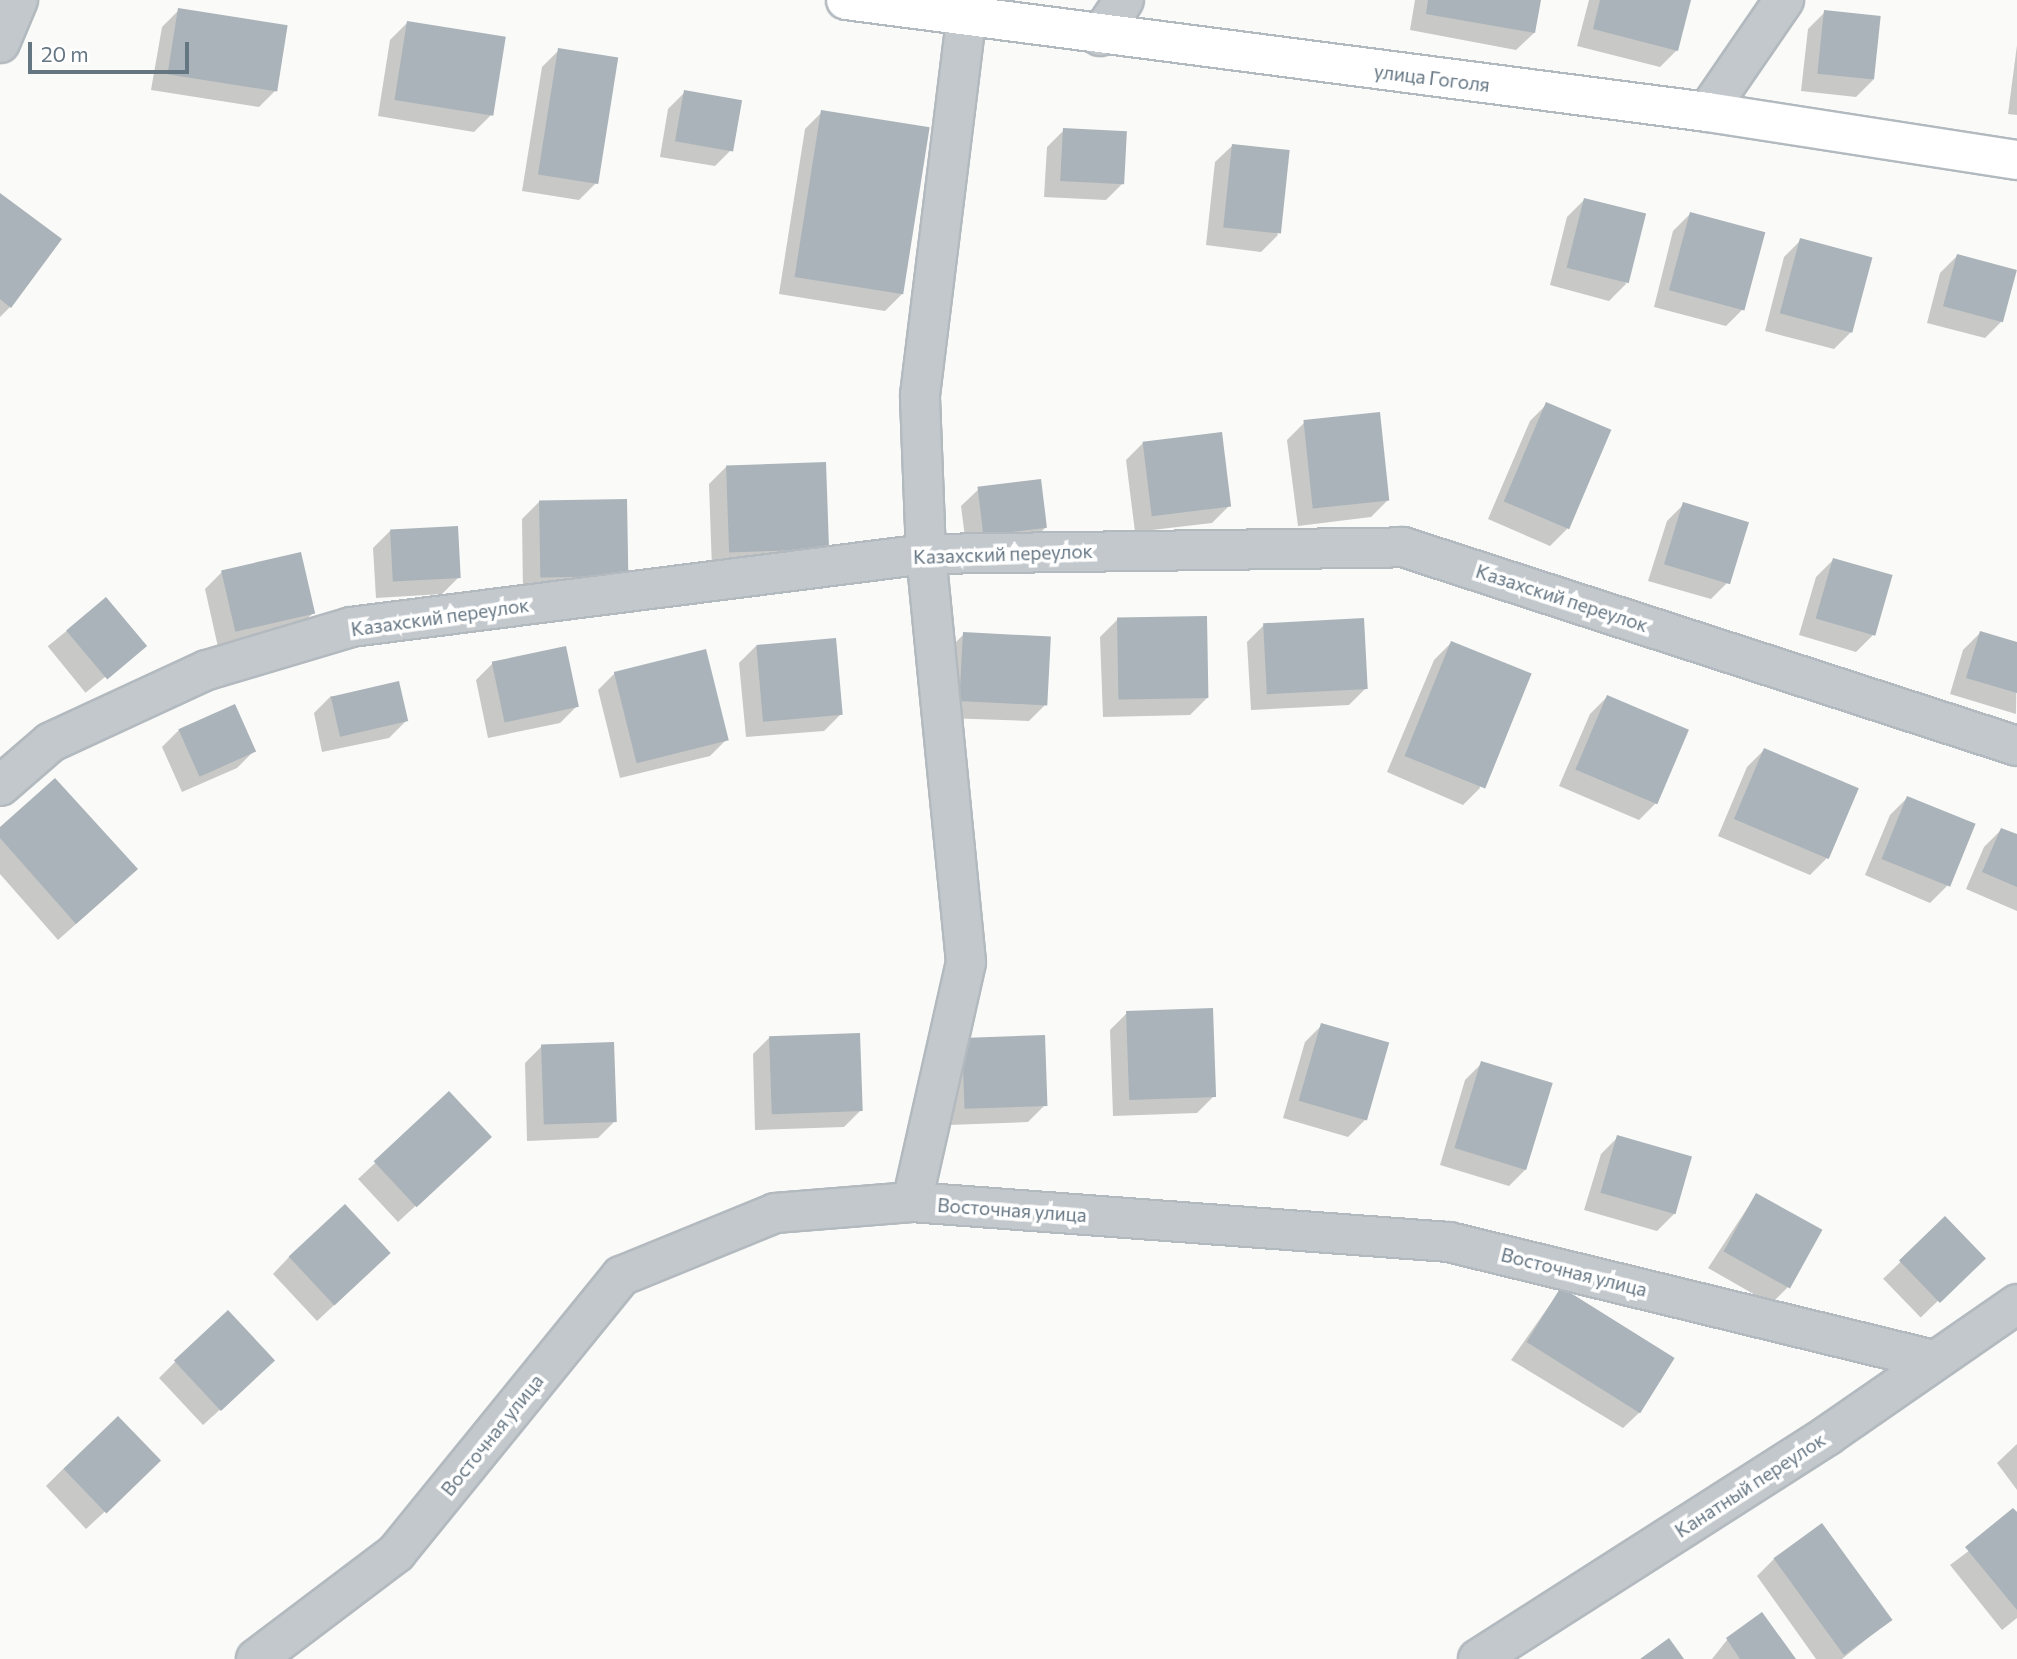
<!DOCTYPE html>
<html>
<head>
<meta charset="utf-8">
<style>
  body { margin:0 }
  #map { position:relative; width:2017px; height:1659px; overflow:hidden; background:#fafaf8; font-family:Commissioner,sans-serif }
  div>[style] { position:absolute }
  .shadow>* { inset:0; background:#0003; transform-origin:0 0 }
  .building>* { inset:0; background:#aab3b9; transform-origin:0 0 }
  .roads { filter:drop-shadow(2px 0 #b3babf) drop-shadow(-2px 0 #b3babf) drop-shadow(0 2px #b3babf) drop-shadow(0 -2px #b3babf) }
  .street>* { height:38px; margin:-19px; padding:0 19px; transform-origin:19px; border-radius:19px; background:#c3c8cc }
  .secondary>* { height:38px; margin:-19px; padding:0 19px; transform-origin:19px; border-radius:19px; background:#fff }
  span { translate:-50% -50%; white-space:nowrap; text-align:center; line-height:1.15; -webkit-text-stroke:7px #fff; paint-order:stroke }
  .street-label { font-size:19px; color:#657683 }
  .scale { position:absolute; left:28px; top:42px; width:161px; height:32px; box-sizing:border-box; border:4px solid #657683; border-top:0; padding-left:9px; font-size:21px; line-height:24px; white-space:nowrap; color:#657683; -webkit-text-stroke:5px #fff; paint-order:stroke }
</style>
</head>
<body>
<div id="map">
  <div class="shadow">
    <i style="clip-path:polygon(1415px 0,1539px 0,1534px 33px,1516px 50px,1410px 30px)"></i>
    <i style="clip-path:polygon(1589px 0,1689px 0,1677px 50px,1660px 67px,1577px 46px)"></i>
    <i style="clip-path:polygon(179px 10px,276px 90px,259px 107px,151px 90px,162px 27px)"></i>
    <i style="clip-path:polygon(1825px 12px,1873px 80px,1856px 97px,1801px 91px,1808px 29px)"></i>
    <i style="clip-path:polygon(407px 23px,491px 115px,474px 132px,378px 116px,390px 40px)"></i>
    <i style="clip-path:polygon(2017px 45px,2017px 115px,2008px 114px)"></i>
    <i style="clip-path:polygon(559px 50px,596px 183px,579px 200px,522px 191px,542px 67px)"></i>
    <i style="clip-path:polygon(685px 92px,732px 149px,715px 166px,660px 157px,668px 109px)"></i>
    <i style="clip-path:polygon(822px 112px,902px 294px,885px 311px,779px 294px,805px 129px)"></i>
    <i style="clip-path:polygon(1064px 130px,1123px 183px,1106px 200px,1044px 197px,1047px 147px)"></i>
    <i style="clip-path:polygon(1233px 145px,1278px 235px,1261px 252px,1206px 245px,1215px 162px)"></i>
    <i style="clip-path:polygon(0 196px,10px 307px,0 317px)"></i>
    <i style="clip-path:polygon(1584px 200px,1626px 284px,1609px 301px,1550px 285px,1567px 217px)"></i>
    <i style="clip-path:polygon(1690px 214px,1743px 309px,1726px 326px,1654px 307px,1673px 231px)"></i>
    <i style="clip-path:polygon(1801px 240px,1851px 332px,1834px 349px,1765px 331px,1784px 257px)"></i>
    <i style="clip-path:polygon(1957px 256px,2002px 321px,1985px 338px,1927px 323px,1940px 273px)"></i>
    <i style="clip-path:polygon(1547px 404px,1567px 529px,1550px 546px,1488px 519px,1530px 421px)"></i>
    <i style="clip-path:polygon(1304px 423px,1388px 500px,1371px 517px,1298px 526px,1287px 440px)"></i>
    <i style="clip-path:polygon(1143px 443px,1229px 506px,1212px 523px,1135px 532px,1126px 460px)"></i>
    <i style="clip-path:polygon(726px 467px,827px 548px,712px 569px,709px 484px)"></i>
    <i style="clip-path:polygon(979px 489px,1045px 528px,1028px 545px,967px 553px,961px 506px)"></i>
    <i style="clip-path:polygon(539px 502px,626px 576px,523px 594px,522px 519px)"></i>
    <i style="clip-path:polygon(1684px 504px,1728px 582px,1711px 599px,1648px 581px,1667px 521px)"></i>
    <i style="clip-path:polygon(390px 531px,459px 577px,442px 594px,376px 598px,373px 548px)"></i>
    <i style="clip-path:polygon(1833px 560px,1873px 635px,1856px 652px,1799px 635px,1816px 577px)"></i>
    <i style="clip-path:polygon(222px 572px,313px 613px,296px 630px,218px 647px,205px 589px)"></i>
    <i style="left:106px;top:599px;width:60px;height:75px;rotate:51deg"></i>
    <i style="clip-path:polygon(1117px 620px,1207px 698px,1190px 715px,1103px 717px,1100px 637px)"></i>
    <i style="clip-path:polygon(1264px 625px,1366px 688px,1349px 705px,1251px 710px,1247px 642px)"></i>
    <i style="clip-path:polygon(1980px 633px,2017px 644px,2016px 714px,1950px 694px,1963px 650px)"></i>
    <i style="clip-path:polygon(964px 634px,1046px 704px,1029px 721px,944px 718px,947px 651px)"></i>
    <i style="clip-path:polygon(1451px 643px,1480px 788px,1463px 805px,1387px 772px,1434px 660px)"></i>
    <i style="clip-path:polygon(756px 646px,841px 714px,824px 731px,746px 737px,739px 663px)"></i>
    <i style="clip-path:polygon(493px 663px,577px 706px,560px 723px,488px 738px,476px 680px)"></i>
    <i style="clip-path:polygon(615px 673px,727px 739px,710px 756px,620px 778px,598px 690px)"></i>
    <i style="clip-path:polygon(331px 696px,406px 721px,389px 738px,322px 752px,314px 713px)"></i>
    <i style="clip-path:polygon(1607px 697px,1656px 803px,1639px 820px,1559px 786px,1590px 714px)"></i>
    <i style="clip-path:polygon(179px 730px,254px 751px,237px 768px,182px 792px,162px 747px)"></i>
    <i style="clip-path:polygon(1764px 750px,1827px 858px,1810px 875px,1718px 836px,1747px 767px)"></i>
    <i style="clip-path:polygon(1907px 798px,1947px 886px,1930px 903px,1865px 875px,1890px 815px)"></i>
    <i style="clip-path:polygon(0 829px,119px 886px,58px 940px,0 874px)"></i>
    <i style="clip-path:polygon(2001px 830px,2017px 836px,2017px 911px,1966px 889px,1984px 847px)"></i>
    <i style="clip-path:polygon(1127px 1013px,1214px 1096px,1197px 1113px,1113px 1116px,1110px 1030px)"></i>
    <i style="clip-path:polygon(1322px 1025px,1365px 1120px,1348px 1137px,1283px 1118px,1305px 1042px)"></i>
    <i style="clip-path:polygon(770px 1037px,861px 1110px,844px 1127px,755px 1130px,753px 1054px)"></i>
    <i style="clip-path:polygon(963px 1040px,1045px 1105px,1028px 1122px,948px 1125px)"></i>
    <i style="clip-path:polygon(542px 1046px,615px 1121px,598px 1138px,527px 1141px,525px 1063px)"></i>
    <i style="clip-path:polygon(1482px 1063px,1526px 1169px,1509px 1186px,1440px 1165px,1465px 1080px)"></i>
    <i style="clip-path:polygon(449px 1094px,472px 1154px,398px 1222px,358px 1179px)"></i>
    <i style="clip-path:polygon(1618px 1137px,1674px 1214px,1657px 1231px,1584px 1210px,1601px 1154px)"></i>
    <i style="clip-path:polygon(1756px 1195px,1788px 1287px,1771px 1304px,1708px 1268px)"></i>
    <i style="left:1945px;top:1219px;width:54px;height:86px;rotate:46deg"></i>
    <i style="clip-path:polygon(289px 1257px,372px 1270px,317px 1321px,273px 1274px)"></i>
    <i style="clip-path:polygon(1561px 1289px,1640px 1412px,1623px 1428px,1511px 1360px)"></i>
    <i style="clip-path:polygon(176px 1361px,256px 1377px,203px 1425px,159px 1378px)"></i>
    <i style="clip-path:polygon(2017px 1444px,2017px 1490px,1997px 1463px)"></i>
    <i style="clip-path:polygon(63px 1469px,141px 1478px,86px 1529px,46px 1486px)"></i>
    <i style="clip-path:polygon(2017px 1515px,2017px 1618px,2002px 1630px,1950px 1565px)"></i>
    <i style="clip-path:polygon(1774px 1559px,1890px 1620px,1842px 1659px,1816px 1659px,1757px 1576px)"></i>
    <i style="clip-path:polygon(1762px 1615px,1793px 1659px,1712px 1659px,1727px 1640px)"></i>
  </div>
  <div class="building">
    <i style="clip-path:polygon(1428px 0,1541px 0,1535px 33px,1426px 14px)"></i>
    <i style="clip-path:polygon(1600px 0,1691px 0,1678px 51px,1593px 29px)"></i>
    <i style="left:178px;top:8px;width:111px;height:67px;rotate:9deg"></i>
    <i style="left:1824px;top:10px;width:57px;height:64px;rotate:6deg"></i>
    <i style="left:407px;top:21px;width:100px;height:80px;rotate:9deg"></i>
    <i style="left:558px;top:48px;width:61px;height:128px;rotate:9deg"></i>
    <i style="left:684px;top:90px;width:59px;height:52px;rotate:10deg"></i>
    <i style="left:821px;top:110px;width:110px;height:169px;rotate:9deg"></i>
    <i style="left:1063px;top:128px;width:64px;height:53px;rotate:3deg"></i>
    <i style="left:1232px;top:144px;width:58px;height:84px;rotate:6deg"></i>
    <i style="clip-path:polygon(0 193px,62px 239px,11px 308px,0 299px)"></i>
    <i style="left:1584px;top:198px;width:64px;height:72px;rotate:14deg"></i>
    <i style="left:1690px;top:212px;width:78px;height:81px;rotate:15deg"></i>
    <i style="left:1800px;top:238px;width:75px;height:78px;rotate:15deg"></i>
    <i style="left:1957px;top:254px;width:62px;height:54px;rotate:15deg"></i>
    <i style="left:1546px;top:402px;width:71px;height:108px;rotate:23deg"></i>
    <i style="left:1380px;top:412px;width:89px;height:77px;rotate:84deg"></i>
    <i style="left:1222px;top:432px;width:75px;height:80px;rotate:83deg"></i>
    <i style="left:826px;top:462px;width:87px;height:100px;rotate:88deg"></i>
    <i style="left:1041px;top:479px;width:49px;height:64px;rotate:83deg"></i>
    <i style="left:627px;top:499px;width:77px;height:88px;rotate:89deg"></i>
    <i style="left:1683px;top:502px;width:69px;height:65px;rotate:17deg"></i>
    <i style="left:458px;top:526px;width:52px;height:68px;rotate:87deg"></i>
    <i style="left:301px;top:552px;width:63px;height:82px;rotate:77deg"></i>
    <i style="left:1833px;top:558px;width:62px;height:63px;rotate:16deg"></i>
    <i style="left:106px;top:597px;width:64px;height:52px;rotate:50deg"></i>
    <i style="left:1207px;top:616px;width:82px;height:90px;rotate:89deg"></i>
    <i style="left:1364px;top:618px;width:71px;height:101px;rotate:87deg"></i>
    <i style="clip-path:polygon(1980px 631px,2017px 642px,2017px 693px,1966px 678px)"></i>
    <i style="left:963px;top:632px;width:88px;height:69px;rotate:3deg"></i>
    <i style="left:836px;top:638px;width:77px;height:80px;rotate:85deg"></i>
    <i style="left:1451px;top:641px;width:87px;height:124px;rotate:22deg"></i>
    <i style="left:566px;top:646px;width:62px;height:76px;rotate:78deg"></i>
    <i style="left:706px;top:649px;width:94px;height:95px;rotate:76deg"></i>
    <i style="left:399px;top:681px;width:41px;height:70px;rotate:77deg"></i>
    <i style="left:1607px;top:695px;width:89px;height:81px;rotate:23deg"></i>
    <i style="left:235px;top:704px;width:52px;height:62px;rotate:66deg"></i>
    <i style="left:1764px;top:748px;width:103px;height:77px;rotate:23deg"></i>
    <i style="clip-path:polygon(55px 778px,138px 869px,76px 924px,0 838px,0 827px)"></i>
    <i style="left:1907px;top:796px;width:74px;height:68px;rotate:22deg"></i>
    <i style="clip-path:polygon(2001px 828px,2017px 834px,2017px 887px,1982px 872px)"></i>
    <i style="left:1213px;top:1008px;width:89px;height:87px;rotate:88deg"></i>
    <i style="left:1321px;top:1023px;width:71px;height:81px;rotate:16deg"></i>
    <i style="left:860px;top:1033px;width:78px;height:91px;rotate:88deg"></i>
    <i style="left:1045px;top:1035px;width:71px;height:83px;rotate:88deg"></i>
    <i style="left:614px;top:1042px;width:80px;height:73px;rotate:88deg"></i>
    <i style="left:1481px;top:1061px;width:75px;height:91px;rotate:17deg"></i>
    <i style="left:449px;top:1091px;width:63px;height:103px;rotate:47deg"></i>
    <i style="left:1617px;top:1135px;width:78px;height:60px;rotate:16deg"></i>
    <i style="left:1756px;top:1193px;width:76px;height:67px;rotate:29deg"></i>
    <i style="left:345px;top:1204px;width:67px;height:77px;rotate:47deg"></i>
    <i style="left:1945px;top:1216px;width:59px;height:64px;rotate:46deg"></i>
    <i style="left:1561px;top:1287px;width:134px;height:65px;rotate:32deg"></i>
    <i style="left:228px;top:1310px;width:69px;height:74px;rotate:47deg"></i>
    <i style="left:118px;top:1416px;width:62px;height:76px;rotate:46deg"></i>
    <i style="clip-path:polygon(2013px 1508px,2017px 1512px,2017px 1610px,1965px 1547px)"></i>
    <i style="left:1822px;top:1523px;width:120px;height:60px;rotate:54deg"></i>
    <i style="clip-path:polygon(1762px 1612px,1796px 1659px,1740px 1659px,1726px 1638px)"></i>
    <i style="clip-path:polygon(1669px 1638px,1684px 1659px,1640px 1659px)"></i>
  </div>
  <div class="roads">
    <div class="street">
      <i style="left:1100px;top:36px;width:43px;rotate:-56.3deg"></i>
      <i style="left:0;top:43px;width:47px;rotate:-67.3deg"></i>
      <i style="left:1707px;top:112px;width:136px;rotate:-55.5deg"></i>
      <i style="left:0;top:786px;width:67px;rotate:-40.8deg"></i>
      <i style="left:51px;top:742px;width:172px;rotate:-24.8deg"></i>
      <i style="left:207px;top:670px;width:150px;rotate:-16.6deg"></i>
      <i style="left:351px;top:627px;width:580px;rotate:-7.24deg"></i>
      <i style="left:926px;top:554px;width:477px;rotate:-0.8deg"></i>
      <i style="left:1403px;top:547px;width:645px;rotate:17.96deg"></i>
      <i style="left:912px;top:1202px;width:246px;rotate:-77.3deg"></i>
      <i style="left:966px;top:962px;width:410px;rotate:-95.6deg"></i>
      <i style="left:926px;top:554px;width:159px;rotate:-92.2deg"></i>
      <i style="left:920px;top:395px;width:379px;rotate:-83deg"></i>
      <i style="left:256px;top:1659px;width:176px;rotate:-37.1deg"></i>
      <i style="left:396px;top:1553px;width:357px;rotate:-50.9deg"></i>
      <i style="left:621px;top:1276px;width:166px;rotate:-22.2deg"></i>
      <i style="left:775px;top:1213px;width:137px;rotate:-4.6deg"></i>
      <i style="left:912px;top:1202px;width:538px;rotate:4.26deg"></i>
      <i style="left:1449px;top:1242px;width:498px;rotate:13.7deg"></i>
      <i style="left:1478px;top:1659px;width:416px;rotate:-32.6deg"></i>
      <i style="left:1828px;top:1435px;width:230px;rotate:-34.7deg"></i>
    </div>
    <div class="secondary">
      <i style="left:846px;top:0;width:868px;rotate:7.41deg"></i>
      <i style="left:1707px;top:112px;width:314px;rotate:8.8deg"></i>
    </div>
  </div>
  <div class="street-label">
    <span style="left:1432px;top:78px;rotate:7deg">улица Гоголя</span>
    <span style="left:1003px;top:554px;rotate:-2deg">Казахский переулок</span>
    <span style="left:1562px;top:598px;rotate:18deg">Казахский переулок</span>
    <span style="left:440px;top:617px;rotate:-8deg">Казахский переулок</span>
    <span style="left:1012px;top:1210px;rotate:4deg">Восточная улица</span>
    <span style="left:1574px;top:1272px;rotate:14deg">Восточная улица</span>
    <span style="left:492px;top:1435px;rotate:-51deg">Восточная улица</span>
    <span style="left:1750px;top:1485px;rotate:-33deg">Канатный переулок</span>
  </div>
  <div class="scale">20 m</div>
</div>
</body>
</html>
